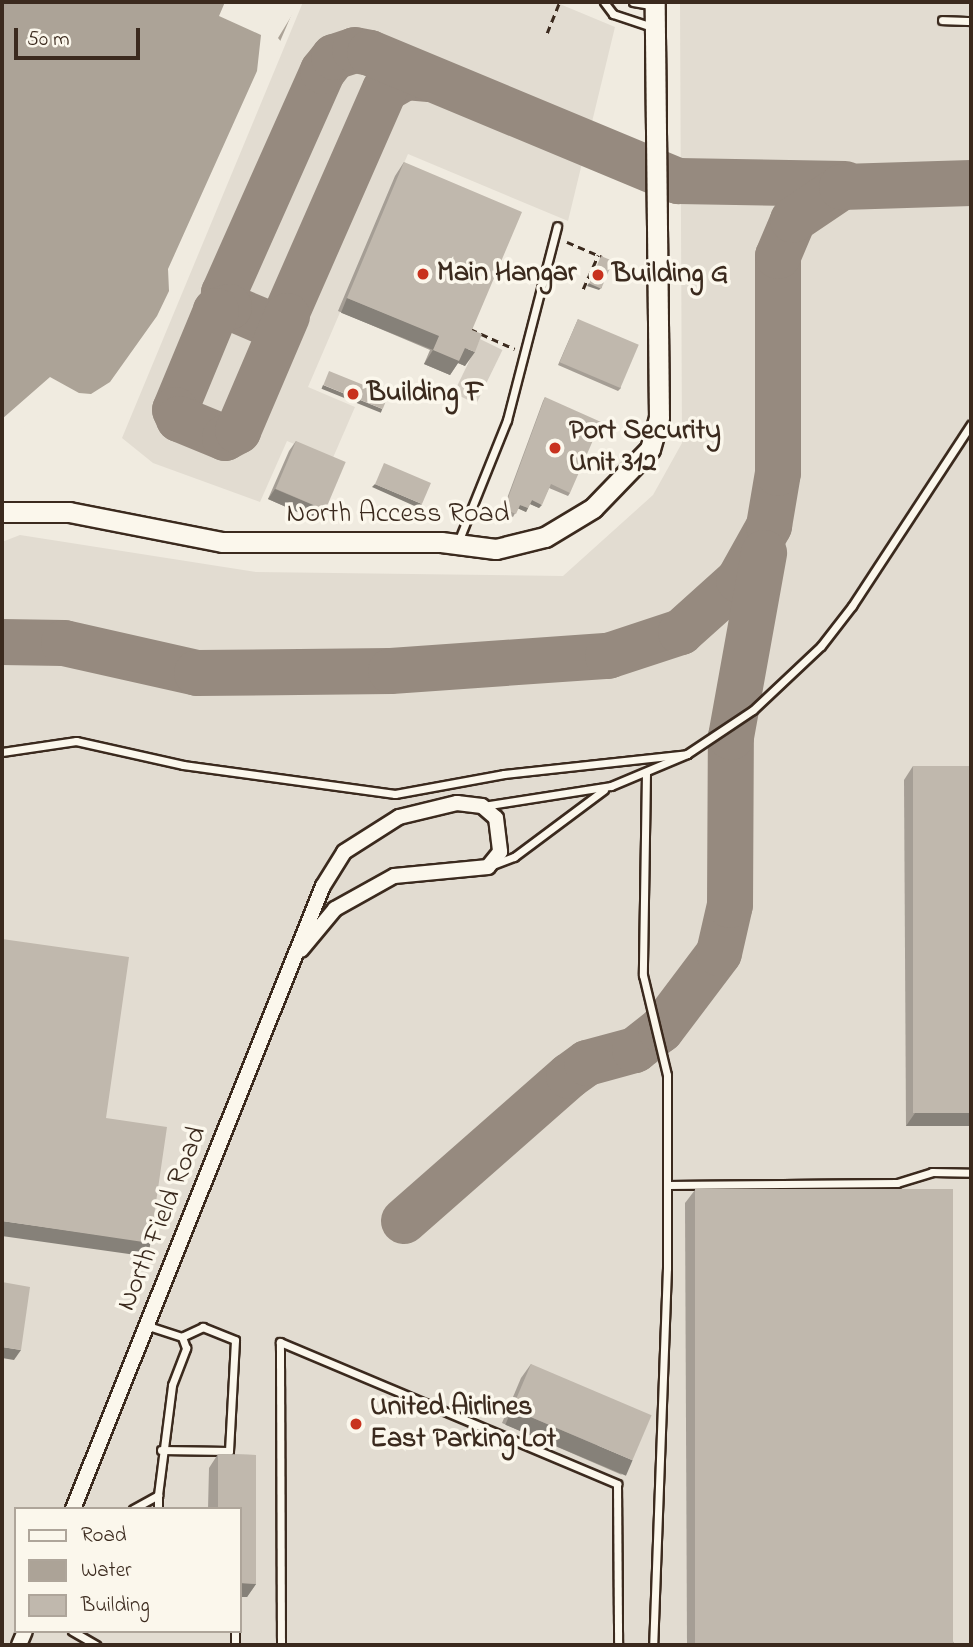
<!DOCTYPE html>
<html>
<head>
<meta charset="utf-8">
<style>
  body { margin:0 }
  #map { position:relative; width:973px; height:1647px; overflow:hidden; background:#f0ebe0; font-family:"Indie Flower",sans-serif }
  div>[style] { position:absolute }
  .built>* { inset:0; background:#e2dcd1 }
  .green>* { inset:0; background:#d5cec3; transform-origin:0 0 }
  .water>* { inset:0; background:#aca397 }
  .pier>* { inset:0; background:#f0ebe0 }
  .taxiway>* { height:46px; margin:-23px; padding:0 23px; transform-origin:23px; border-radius:23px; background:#968a7f }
  .path>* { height:2.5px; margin-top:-1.25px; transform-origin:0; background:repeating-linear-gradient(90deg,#3b2a1e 0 7px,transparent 0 12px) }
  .roads { filter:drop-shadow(2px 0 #3b2a1e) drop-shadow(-2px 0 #3b2a1e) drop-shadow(0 2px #3b2a1e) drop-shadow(0 -2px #3b2a1e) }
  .lane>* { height:7px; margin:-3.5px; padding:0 3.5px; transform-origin:3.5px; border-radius:3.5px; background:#fbf7ec }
  .street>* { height:14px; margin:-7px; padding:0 7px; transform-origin:7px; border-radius:7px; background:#fbf7ec }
  .secondary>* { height:19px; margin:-9.5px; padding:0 9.5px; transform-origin:9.5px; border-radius:9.5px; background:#fbf7ec }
  .wall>* { inset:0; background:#a59e95 }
  .shaded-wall>* { inset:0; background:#868179; transform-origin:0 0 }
  .building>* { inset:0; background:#c0b8ad; transform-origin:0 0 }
  .dots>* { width:19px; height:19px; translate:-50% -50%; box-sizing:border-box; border:4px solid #fbf7ec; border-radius:50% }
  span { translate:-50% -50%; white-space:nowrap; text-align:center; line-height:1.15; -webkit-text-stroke:7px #fbf7ec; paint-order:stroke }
  .poi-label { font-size:28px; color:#3b2a1e; font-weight:700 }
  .left { translate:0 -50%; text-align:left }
  .street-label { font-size:28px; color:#3b2a1e }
  .frame { position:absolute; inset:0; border:4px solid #3b2a1e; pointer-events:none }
  .legend { position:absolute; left:14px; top:1507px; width:228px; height:126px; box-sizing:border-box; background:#fbf7ec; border:2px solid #aea59a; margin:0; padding:9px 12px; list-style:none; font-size:21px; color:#3b2a1e }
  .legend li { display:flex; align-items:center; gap:14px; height:35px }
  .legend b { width:35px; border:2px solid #aea59a }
  .scale { position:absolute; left:14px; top:28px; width:126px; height:32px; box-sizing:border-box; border:4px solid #3b2a1e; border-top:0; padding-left:9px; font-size:21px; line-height:24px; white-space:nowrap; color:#3b2a1e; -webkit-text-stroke:5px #fbf7ec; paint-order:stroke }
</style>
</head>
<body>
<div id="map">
  <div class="built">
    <i style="clip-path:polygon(303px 2px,555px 2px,615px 27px,568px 221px,408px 154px,308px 387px,355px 407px,332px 460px,287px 441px,260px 502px,153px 463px,122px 438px)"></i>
    <i style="clip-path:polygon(evenodd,680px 2px,971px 2px,971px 1645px,2px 1645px,2px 542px,20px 535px,256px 572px,563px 576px,653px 495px,682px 443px,680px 2px,16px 1509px,240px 1509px,240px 1631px,16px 1631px,16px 1509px)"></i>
  </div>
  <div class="green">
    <i style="left:480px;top:339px;width:25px;height:60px;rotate:26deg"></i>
  </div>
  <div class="water">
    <i style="clip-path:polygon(2px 2px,297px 2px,133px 383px,93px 406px,65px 393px,2px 439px)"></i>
  </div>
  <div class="pier">
    <i style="clip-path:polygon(225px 2px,300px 2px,278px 38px,283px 44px,136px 385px,93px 409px,65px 397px,2px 443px,2px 419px,50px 377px,79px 393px,91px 394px,110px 382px,157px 316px,169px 291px,168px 269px,257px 71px,261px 35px,219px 16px)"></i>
  </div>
  <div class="taxiway">
    <i style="left:429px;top:79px;width:23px;rotate:-175deg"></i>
    <i style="left:406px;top:77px;width:24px;rotate:150deg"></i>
    <i style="left:385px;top:89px;width:253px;rotate:113.7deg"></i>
    <i style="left:283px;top:321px;width:14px;rotate:168deg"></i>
    <i style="left:269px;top:324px;width:43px;rotate:-157deg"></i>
    <i style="left:229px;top:307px;width:15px;rotate:-110deg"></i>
    <i style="left:224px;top:293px;width:243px;rotate:-66deg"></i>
    <i style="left:323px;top:71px;width:18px;rotate:-52deg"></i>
    <i style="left:334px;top:57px;width:22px;rotate:-18deg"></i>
    <i style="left:355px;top:50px;width:15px;rotate:11deg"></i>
    <i style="left:370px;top:53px;width:334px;rotate:22.6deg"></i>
    <i style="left:678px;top:181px;width:167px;rotate:1deg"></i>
    <i style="left:229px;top:307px;width:14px;rotate:163deg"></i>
    <i style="left:216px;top:311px;width:107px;rotate:112.5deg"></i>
    <i style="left:175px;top:410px;width:10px;rotate:66deg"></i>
    <i style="left:179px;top:419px;width:50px;rotate:22.4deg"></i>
    <i style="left:225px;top:438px;width:15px;rotate:-28deg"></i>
    <i style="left:238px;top:431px;width:125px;rotate:-66.9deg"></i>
    <i style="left:2px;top:642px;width:62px;rotate:0.9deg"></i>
    <i style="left:64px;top:643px;width:136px;rotate:12.7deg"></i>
    <i style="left:197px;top:673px;width:194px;rotate:-0.6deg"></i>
    <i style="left:391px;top:671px;width:218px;rotate:-4deg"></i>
    <i style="left:608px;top:656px;width:77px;rotate:-18.2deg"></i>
    <i style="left:681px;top:632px;width:78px;rotate:-41.9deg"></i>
    <i style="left:739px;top:580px;width:62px;rotate:-60.9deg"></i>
    <i style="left:769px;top:526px;width:54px;rotate:-80.4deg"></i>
    <i style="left:778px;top:473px;width:217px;rotate:-90deg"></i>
    <i style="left:778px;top:256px;width:39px;rotate:-67deg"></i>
    <i style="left:793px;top:220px;width:59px;rotate:-34deg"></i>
    <i style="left:842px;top:187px;width:129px;rotate:-1.8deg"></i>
    <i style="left:404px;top:1221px;width:220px;rotate:-41.3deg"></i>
    <i style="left:569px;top:1076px;width:22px;rotate:-36deg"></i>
    <i style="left:587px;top:1063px;width:50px;rotate:-15.2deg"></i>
    <i style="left:635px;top:1050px;width:33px;rotate:-38deg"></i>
    <i style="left:661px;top:1030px;width:96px;rotate:-53deg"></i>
    <i style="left:719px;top:953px;width:49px;rotate:-77.1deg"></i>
    <i style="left:730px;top:905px;width:168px;rotate:-89.7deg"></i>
    <i style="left:731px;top:737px;width:187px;rotate:-79.8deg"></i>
  </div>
  <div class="path">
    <i style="left:547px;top:33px;width:32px;rotate:-68deg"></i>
    <i style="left:567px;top:242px;width:38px;rotate:23deg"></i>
    <i style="left:583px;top:289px;width:37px;rotate:-66deg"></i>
    <i style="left:470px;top:329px;width:49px;rotate:24deg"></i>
  </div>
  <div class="roads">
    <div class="lane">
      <i style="left:604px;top:2px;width:15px;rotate:53deg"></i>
      <i style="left:613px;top:14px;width:44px;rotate:18.4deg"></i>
      <i style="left:633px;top:2px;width:22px;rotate:10deg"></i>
      <i style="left:942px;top:20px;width:29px;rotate:2deg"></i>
      <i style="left:458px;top:542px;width:131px;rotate:-68.1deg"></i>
      <i style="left:507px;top:420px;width:200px;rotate:-75.5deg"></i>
      <i style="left:2px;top:752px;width:75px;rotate:-8.5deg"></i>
      <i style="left:76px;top:741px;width:110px;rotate:12.6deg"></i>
      <i style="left:183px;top:765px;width:214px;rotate:7.8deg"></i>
      <i style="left:395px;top:794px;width:111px;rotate:-10.4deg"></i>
      <i style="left:504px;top:774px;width:184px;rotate:-6.2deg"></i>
      <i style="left:646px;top:773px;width:202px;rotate:90.9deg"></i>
      <i style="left:643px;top:975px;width:103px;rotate:76.5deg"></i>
      <i style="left:667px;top:1075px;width:193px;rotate:90deg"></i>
      <i style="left:667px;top:1268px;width:377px;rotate:92.1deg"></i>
      <i style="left:483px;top:806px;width:130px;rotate:-8.9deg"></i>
      <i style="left:611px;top:786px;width:82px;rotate:-22.8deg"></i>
      <i style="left:687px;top:754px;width:79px;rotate:-33.7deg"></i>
      <i style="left:753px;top:710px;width:93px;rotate:-43.3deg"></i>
      <i style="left:821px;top:646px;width:51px;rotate:-52.2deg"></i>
      <i style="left:852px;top:606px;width:217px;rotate:-56.8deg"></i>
      <i style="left:490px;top:866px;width:26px;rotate:-21deg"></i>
      <i style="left:514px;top:857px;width:112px;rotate:-36.7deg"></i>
      <i style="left:667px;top:1185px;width:230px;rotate:-0.5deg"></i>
      <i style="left:897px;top:1183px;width:37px;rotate:-17deg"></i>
      <i style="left:932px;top:1172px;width:39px;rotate:1deg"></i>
      <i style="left:161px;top:1450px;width:68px;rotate:0.8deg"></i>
      <i style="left:229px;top:1451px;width:111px;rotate:-86.9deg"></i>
      <i style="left:235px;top:1340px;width:35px;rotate:-158deg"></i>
      <i style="left:203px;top:1327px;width:23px;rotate:155deg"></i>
      <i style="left:133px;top:1509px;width:29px;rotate:-29deg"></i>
      <i style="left:158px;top:1495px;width:111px;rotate:-82.7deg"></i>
      <i style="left:172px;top:1385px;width:40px;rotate:-69deg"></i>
      <i style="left:186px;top:1348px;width:12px;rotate:-110deg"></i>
      <i style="left:182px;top:1337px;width:38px;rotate:-162deg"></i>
      <i style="left:158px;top:1509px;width:14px;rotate:-90deg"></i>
      <i style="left:72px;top:1631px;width:28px;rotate:30deg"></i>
      <i style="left:235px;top:1645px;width:14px;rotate:-90deg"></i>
      <i style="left:281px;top:1645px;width:303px;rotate:-90.2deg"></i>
      <i style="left:280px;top:1342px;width:366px;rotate:22.8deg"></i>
      <i style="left:617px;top:1484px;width:161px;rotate:89.6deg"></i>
    </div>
    <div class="street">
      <i style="left:73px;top:1509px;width:671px;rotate:-68.14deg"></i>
      <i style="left:323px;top:886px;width:40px;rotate:-58deg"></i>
      <i style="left:344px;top:852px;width:65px;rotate:-32.5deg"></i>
      <i style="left:399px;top:817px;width:60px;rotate:-13.6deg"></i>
      <i style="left:457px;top:803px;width:25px;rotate:7deg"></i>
      <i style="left:482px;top:806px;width:18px;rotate:41deg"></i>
      <i style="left:496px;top:818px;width:34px;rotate:83deg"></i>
      <i style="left:500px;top:852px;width:19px;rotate:129deg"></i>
      <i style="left:488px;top:867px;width:94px;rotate:174.5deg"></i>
      <i style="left:394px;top:876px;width:68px;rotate:150.8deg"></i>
      <i style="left:335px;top:909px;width:53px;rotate:129.7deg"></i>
      <i style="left:19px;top:1645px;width:15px;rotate:-67deg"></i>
    </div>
    <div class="secondary">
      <i style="left:2px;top:512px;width:67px"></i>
      <i style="left:69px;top:512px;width:156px;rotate:11.1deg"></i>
      <i style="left:222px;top:542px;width:219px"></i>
      <i style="left:441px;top:542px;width:55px;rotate:7.3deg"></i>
      <i style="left:496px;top:549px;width:50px;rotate:-13.8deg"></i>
      <i style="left:545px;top:537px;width:56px;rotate:-31.1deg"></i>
      <i style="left:593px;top:508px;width:82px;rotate:-46deg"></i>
      <i style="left:650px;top:449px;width:32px;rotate:-74deg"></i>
      <i style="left:659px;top:418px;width:416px;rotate:-90.6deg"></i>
    </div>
  </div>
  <div class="wall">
    <i style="clip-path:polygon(404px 162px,472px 330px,465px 366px,458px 363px,450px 375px,424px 364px,430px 350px,338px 311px,395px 176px)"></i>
    <i style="clip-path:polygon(578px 319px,621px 388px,618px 391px,558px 365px)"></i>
    <i style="clip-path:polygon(545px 397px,570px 493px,568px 496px,549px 488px,539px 508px,530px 504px,526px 512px,518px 508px,513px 517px,502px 512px,543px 401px)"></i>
    <i style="clip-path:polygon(296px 441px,325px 510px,318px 521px,268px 499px,289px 451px)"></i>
    <i style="clip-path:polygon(913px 766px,971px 766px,971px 1126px,906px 1126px,904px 780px)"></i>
    <i style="clip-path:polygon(695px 1190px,955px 1645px,687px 1645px,685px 1203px)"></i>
    <i style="clip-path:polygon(531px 1364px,622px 1475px,502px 1423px,521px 1378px)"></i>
    <i style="clip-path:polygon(218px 1454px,256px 1455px,256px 1584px,247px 1597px,240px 1597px,240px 1509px,208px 1509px,209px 1468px)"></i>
  </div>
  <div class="shaded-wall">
    <i style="clip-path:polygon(589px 283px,602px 287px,599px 290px,587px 286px)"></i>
    <i style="left:347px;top:298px;width:100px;height:16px;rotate:22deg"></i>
    <i style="clip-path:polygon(465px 348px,475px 352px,465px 366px,458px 363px,450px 375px,424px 364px,433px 350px)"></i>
    <i style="left:323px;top:385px;width:64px;height:4px;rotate:22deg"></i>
    <i style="clip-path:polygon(375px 484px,422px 504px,419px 508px,372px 487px)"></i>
    <i style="clip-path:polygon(275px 489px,325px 510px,318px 521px,268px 499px)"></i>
    <i style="clip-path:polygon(532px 500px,542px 505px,539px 508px,530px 504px)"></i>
    <i style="clip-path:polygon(520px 505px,528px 508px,526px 512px,517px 508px)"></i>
    <i style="clip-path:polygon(971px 1112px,971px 1126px,906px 1126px,915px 1113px)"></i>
    <i style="left:2px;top:1221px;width:150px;height:15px;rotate:8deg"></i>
    <i style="clip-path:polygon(2px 1347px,21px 1350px,14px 1360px,2px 1358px)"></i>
    <i style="left:512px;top:1409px;width:131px;height:17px;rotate:23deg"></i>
    <i style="clip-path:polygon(240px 1583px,256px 1584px,247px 1597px,240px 1597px)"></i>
  </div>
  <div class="building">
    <i style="clip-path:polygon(404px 162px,522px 212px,472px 330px,482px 334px,475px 352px,465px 348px,459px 361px,433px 350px,439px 336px,347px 298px)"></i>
    <i style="left:601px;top:256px;width:13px;height:30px;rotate:23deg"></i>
    <i style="left:578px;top:319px;width:66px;height:47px;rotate:23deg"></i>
    <i style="left:329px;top:371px;width:64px;height:15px;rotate:22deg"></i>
    <i style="clip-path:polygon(545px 397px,601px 422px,570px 493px,551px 484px,542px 505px,532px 500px,528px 508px,520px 505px,516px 514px,504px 509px)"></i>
    <i style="left:296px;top:441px;width:54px;height:52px;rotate:23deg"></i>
    <i style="left:384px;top:463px;width:51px;height:23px;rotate:23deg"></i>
    <i style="left:913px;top:766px;width:58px;height:347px"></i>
    <i style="clip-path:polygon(2px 939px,129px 957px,106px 1118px,167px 1127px,150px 1243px,2px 1221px)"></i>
    <i style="left:953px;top:1189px;width:456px;height:258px;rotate:90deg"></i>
    <i style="clip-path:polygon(2px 1282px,30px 1287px,21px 1350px,2px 1347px)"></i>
    <i style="left:531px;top:1364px;width:131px;height:49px;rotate:23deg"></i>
    <i style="clip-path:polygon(218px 1454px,256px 1455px,256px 1584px,240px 1583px,240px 1509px,218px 1509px)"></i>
  </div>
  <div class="dots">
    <i style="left:423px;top:274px;background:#c8321e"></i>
    <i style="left:598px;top:275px;background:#c8321e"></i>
    <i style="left:353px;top:394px;background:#c8321e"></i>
    <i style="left:555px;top:448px;background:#c8321e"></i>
    <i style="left:356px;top:1424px;background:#c8321e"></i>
  </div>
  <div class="poi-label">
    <span class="left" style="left:437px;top:274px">Main Hangar</span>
    <span class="left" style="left:612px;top:275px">Building G</span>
    <span class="left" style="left:367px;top:394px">Building F</span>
    <span class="left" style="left:569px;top:448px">Port Security<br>Unit 312</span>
    <span class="left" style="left:370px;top:1424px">United Airlines<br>East Parking Lot</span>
  </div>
  <div class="street-label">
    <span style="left:398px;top:515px">North Access Road</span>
    <span style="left:163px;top:1219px;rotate:-68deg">North Field Road</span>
  </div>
  <div class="frame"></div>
  <ul class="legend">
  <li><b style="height:9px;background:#fbf7ec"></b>Road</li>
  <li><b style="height:19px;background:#aca397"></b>Water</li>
  <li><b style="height:19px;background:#c0b8ad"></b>Building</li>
  </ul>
  <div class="scale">50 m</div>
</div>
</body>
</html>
